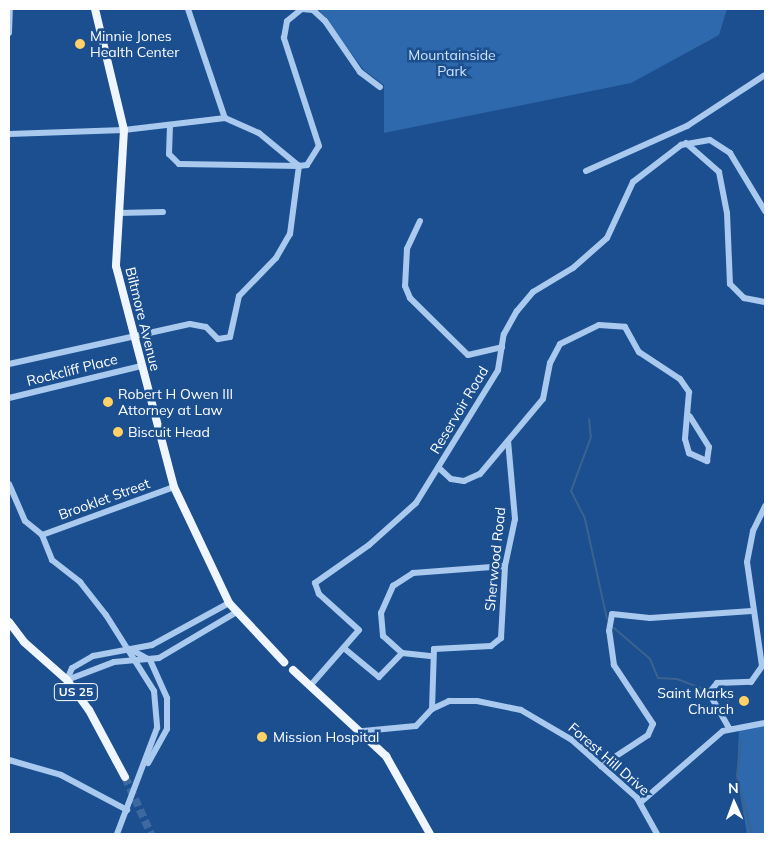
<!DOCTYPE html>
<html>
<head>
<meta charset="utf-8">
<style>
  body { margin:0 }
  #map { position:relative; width:774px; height:843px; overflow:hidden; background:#1b4f8f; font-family:Mulish,sans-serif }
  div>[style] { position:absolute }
  .green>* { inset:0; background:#2e69ad }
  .stream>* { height:2px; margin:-1px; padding:0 1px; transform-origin:1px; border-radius:1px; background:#3c6290 }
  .major-tunnel>* { height:8px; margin-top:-4px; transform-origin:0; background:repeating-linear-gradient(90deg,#3d69a0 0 8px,transparent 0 12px) }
  .minor>* { height:6px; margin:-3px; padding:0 3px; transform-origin:3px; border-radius:3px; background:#a9c9ee }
  .major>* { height:8px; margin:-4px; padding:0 4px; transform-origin:4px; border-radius:4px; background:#f0f6ff }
  .dots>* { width:14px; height:14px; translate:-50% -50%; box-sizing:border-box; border:2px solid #1b4f8f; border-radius:50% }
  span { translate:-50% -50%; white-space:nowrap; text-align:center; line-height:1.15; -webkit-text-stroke:5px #1b4f8f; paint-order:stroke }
  .shield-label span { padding:1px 4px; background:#1b4f8f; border:1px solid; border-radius:4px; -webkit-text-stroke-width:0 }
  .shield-label { font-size:12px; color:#fff; font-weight:700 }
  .poi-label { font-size:14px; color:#fff }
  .left { translate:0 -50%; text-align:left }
  .right { translate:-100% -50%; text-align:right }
  .park-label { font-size:14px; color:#cfe3fa }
  .street-label { font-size:14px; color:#fff }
  .frame { position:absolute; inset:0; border:10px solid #fff; pointer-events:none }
  .north { position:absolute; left:709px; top:778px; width:50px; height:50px; -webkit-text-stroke:4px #1b4f8f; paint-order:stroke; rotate:358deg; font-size:14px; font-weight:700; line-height:20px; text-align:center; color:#fff }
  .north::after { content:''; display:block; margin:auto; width:18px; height:22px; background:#fff; clip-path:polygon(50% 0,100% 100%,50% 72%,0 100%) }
</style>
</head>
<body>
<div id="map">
  <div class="green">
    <i style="clip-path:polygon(318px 9px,727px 9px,719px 35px,631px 83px,384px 133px,384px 85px,364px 70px)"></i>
    <i style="clip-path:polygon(765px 723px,765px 834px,747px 834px,737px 776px,739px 726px)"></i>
  </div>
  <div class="stream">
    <i style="left:589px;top:419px;width:18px;rotate:84deg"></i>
    <i style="left:591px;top:437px;width:58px;rotate:110.3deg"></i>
    <i style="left:571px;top:491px;width:31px;rotate:63deg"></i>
    <i style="left:585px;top:519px;width:102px;rotate:77.6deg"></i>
    <i style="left:614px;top:628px;width:48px;rotate:40.7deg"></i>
    <i style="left:650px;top:659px;width:21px;rotate:67deg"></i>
    <i style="left:658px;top:678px;width:19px;rotate:3deg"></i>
    <i style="left:677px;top:679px;width:28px;rotate:21deg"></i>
    <i style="left:716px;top:692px;width:13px;rotate:32deg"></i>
    <i style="left:727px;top:699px;width:15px;rotate:67deg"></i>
    <i style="left:741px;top:742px;width:34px;rotate:97deg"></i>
    <i style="left:737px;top:776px;width:60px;rotate:75.5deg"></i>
  </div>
  <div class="major-tunnel">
    <i style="left:125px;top:777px;width:63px;rotate:65.5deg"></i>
  </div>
  <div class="minor">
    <i style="left:188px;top:9px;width:115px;rotate:71.3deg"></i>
    <i style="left:9px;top:33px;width:24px;rotate:-88deg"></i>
    <i style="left:9px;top:134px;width:115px;rotate:-2deg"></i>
    <i style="left:124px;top:130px;width:102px;rotate:-6.8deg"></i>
    <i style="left:225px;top:118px;width:37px;rotate:24deg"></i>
    <i style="left:259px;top:133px;width:52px;rotate:39.5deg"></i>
    <i style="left:299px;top:166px;width:8px;rotate:-7deg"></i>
    <i style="left:307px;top:165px;width:22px;rotate:-58deg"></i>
    <i style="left:319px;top:146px;width:114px;rotate:-108deg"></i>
    <i style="left:284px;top:38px;width:17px;rotate:-80deg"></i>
    <i style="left:287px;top:21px;width:19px;rotate:-39deg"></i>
    <i style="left:302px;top:9px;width:11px;rotate:5deg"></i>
    <i style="left:313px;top:10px;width:16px;rotate:43deg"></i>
    <i style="left:325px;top:21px;width:62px;rotate:55.5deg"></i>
    <i style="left:360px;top:72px;width:25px;rotate:37deg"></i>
    <i style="left:686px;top:143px;width:44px;rotate:41.3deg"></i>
    <i style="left:719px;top:172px;width:42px;rotate:79deg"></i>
    <i style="left:727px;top:213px;width:71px;rotate:87.6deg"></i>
    <i style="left:730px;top:284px;width:20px;rotate:45deg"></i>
    <i style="left:744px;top:298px;width:21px;rotate:11deg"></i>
    <i style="left:586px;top:171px;width:111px;rotate:-24deg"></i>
    <i style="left:687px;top:126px;width:93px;rotate:-33.2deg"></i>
    <i style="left:118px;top:213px;width:45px;rotate:-1.3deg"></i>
    <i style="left:420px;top:221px;width:31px;rotate:115deg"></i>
    <i style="left:407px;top:249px;width:37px;rotate:93deg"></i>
    <i style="left:405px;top:286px;width:13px;rotate:67deg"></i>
    <i style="left:410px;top:298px;width:81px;rotate:44.5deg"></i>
    <i style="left:468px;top:355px;width:35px;rotate:-13deg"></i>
    <i style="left:9px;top:364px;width:185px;rotate:-12.5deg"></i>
    <i style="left:190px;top:324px;width:16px;rotate:11deg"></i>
    <i style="left:206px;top:327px;width:17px;rotate:45deg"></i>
    <i style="left:218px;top:339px;width:12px;rotate:-9deg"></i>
    <i style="left:230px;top:337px;width:42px;rotate:-77.6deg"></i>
    <i style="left:239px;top:296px;width:53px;rotate:-45.8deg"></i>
    <i style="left:276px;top:258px;width:28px;rotate:-60deg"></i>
    <i style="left:290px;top:234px;width:69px;rotate:-82.5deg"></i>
    <i style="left:299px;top:166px;width:120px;rotate:-179deg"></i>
    <i style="left:179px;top:164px;width:14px;rotate:-135deg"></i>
    <i style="left:169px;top:154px;width:28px;rotate:-88deg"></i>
    <i style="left:9px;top:398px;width:136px;rotate:-13.6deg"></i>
    <i style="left:439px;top:468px;width:16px;rotate:43deg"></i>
    <i style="left:451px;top:479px;width:13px;rotate:9deg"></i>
    <i style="left:464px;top:481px;width:17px;rotate:-24deg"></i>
    <i style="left:480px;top:474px;width:98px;rotate:-50deg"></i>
    <i style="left:543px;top:399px;width:37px;rotate:-79deg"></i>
    <i style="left:550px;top:363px;width:21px;rotate:-62deg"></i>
    <i style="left:560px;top:344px;width:43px;rotate:-26deg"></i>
    <i style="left:599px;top:325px;width:26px;rotate:4deg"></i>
    <i style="left:625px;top:327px;width:29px;rotate:61deg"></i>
    <i style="left:639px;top:352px;width:49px;rotate:33.4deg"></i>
    <i style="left:680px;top:379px;width:16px;rotate:55deg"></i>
    <i style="left:689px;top:392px;width:47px;rotate:94.9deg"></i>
    <i style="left:685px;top:439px;width:15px;rotate:74deg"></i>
    <i style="left:689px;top:453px;width:20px;rotate:24deg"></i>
    <i style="left:707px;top:461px;width:14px;rotate:-82deg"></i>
    <i style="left:709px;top:447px;width:36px;rotate:-122deg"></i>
    <i style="left:9px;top:484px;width:40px;rotate:66.6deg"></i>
    <i style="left:25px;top:521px;width:22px;rotate:39deg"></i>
    <i style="left:42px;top:535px;width:27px;rotate:68deg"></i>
    <i style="left:52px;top:560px;width:36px;rotate:38deg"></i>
    <i style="left:80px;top:582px;width:42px;rotate:51.8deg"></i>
    <i style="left:106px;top:615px;width:90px;rotate:57.7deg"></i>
    <i style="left:154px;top:691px;width:37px;rotate:85deg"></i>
    <i style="left:157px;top:728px;width:113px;rotate:110.7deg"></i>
    <i style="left:42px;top:535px;width:140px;rotate:-20deg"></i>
    <i style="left:229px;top:603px;width:88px;rotate:151.4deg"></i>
    <i style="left:152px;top:645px;width:60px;rotate:169.4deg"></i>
    <i style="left:93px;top:656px;width:24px;rotate:150deg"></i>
    <i style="left:72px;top:668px;width:13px;rotate:113deg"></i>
    <i style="left:67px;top:680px;width:50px;rotate:-21deg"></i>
    <i style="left:114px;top:662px;width:45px;rotate:-5.1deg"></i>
    <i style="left:159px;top:658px;width:88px;rotate:-30.6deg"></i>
    <i style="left:130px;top:649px;width:23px;rotate:29deg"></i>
    <i style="left:150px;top:660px;width:42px;rotate:65.9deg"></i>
    <i style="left:167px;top:698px;width:31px;rotate:90deg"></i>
    <i style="left:167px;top:729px;width:39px;rotate:119deg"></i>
    <i style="left:345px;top:649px;width:44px;rotate:39.5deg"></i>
    <i style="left:379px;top:677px;width:33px;rotate:-46deg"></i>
    <i style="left:430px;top:656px;width:28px;rotate:-174deg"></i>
    <i style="left:402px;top:653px;width:25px;rotate:-138deg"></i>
    <i style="left:383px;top:636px;width:23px;rotate:-95deg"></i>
    <i style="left:381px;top:613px;width:30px;rotate:-66deg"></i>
    <i style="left:393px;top:586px;width:24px;rotate:-33deg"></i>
    <i style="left:413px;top:573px;width:92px;rotate:-4.4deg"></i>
    <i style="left:310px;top:686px;width:74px;rotate:-48.8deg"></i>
    <i style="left:359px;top:630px;width:54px;rotate:-138deg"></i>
    <i style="left:319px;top:594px;width:12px;rotate:-110deg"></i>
    <i style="left:315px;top:583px;width:66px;rotate:-35.1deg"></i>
    <i style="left:369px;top:545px;width:63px;rotate:-41.8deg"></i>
    <i style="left:416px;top:503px;width:156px;rotate:-58.3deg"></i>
    <i style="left:498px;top:370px;width:36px;rotate:-81deg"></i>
    <i style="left:504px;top:334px;width:26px;rotate:-61deg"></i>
    <i style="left:517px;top:311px;width:25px;rotate:-50deg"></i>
    <i style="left:533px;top:292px;width:47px;rotate:-31deg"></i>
    <i style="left:573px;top:268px;width:45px;rotate:-41.4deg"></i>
    <i style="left:607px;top:238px;width:62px;rotate:-65.1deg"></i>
    <i style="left:633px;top:182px;width:61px;rotate:-37.6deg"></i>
    <i style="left:681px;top:145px;width:29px;rotate:-10deg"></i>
    <i style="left:710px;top:140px;width:24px;rotate:33deg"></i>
    <i style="left:730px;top:153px;width:68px;rotate:58.9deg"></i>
    <i style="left:432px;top:709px;width:60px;rotate:-88.1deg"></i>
    <i style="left:434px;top:649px;width:57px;rotate:-3deg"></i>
    <i style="left:491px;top:646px;width:13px;rotate:-39deg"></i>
    <i style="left:501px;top:638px;width:72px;rotate:-86.8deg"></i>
    <i style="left:505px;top:566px;width:48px;rotate:-78deg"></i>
    <i style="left:515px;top:519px;width:78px;rotate:-95.1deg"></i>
    <i style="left:729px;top:728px;width:40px;rotate:-119.7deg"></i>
    <i style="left:709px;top:693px;width:13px;rotate:-51deg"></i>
    <i style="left:717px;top:683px;width:34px;rotate:-2deg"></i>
    <i style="left:751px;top:682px;width:19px;rotate:-55deg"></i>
    <i style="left:762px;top:666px;width:105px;rotate:-98.2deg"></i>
    <i style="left:747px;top:562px;width:32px;rotate:-79deg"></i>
    <i style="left:753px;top:531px;width:28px;rotate:-64deg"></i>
    <i style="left:363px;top:731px;width:53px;rotate:-5.4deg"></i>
    <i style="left:416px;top:726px;width:23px;rotate:-47deg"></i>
    <i style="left:432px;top:709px;width:19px;rotate:-25deg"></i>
    <i style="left:449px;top:701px;width:28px"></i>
    <i style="left:477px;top:701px;width:45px;rotate:11.6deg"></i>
    <i style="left:521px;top:710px;width:59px;rotate:30.5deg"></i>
    <i style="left:572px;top:740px;width:87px;rotate:41.7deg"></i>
    <i style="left:637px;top:798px;width:41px;rotate:60.9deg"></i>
    <i style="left:9px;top:760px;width:54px;rotate:16.1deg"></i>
    <i style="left:61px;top:775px;width:75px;rotate:27.9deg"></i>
    <i style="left:601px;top:766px;width:56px;rotate:-33.4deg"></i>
    <i style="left:648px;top:735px;width:12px;rotate:-66deg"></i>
    <i style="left:653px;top:724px;width:71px;rotate:-123.5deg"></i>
    <i style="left:614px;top:665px;width:34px;rotate:-98deg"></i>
    <i style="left:609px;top:631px;width:17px;rotate:-80deg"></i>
    <i style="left:612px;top:614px;width:38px;rotate:6deg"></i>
    <i style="left:650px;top:618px;width:102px;rotate:-3.9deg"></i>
    <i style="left:641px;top:802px;width:108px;rotate:-40.9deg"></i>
    <i style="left:723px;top:731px;width:43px;rotate:-10.8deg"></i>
  </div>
  <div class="major">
    <i style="left:95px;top:9px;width:124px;rotate:76.5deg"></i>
    <i style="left:124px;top:130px;width:136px;rotate:93.4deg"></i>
    <i style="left:116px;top:266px;width:228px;rotate:75.3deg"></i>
    <i style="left:174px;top:487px;width:128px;rotate:64.6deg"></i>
    <i style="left:229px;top:603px;width:81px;rotate:47deg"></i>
    <i style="left:9px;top:622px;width:25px;rotate:53deg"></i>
    <i style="left:24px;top:642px;width:57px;rotate:41.5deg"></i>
    <i style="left:67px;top:680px;width:37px;rotate:54deg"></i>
    <i style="left:89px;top:710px;width:76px;rotate:61.8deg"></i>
    <i style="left:293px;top:670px;width:127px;rotate:42.8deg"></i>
    <i style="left:386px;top:756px;width:90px;rotate:60.6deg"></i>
  </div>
  <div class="dots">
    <i style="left:80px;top:44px;background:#ffd166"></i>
    <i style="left:108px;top:402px;background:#ffd166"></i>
    <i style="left:118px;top:432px;background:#ffd166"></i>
    <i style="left:744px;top:701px;background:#ffd166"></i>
    <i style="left:262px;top:737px;background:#ffd166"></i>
  </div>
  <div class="shield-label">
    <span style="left:76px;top:692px">US 25</span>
  </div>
  <div class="poi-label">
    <span class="left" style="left:90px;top:44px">Minnie Jones<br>Health Center</span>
    <span class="left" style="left:118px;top:402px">Robert H Owen III<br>Attorney at Law</span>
    <span class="left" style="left:128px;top:432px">Biscuit Head</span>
    <span class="right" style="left:734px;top:701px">Saint Marks<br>Church</span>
    <span class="left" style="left:273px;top:737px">Mission Hospital</span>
  </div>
  <div class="park-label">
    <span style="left:452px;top:63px">Mountainside<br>Park</span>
  </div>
  <div class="street-label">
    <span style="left:143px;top:319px;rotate:76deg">Biltmore Avenue</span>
    <span style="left:72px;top:370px;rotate:-14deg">Rockcliff Place</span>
    <span style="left:459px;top:410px;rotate:-59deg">Reservoir Road</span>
    <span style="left:104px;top:499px;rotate:-20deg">Brooklet Street</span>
    <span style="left:495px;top:559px;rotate:-84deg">Sherwood Road</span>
    <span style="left:609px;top:759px;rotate:41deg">Forest Hill Drive</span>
  </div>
  <div class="frame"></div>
  <div class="north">N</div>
</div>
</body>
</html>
